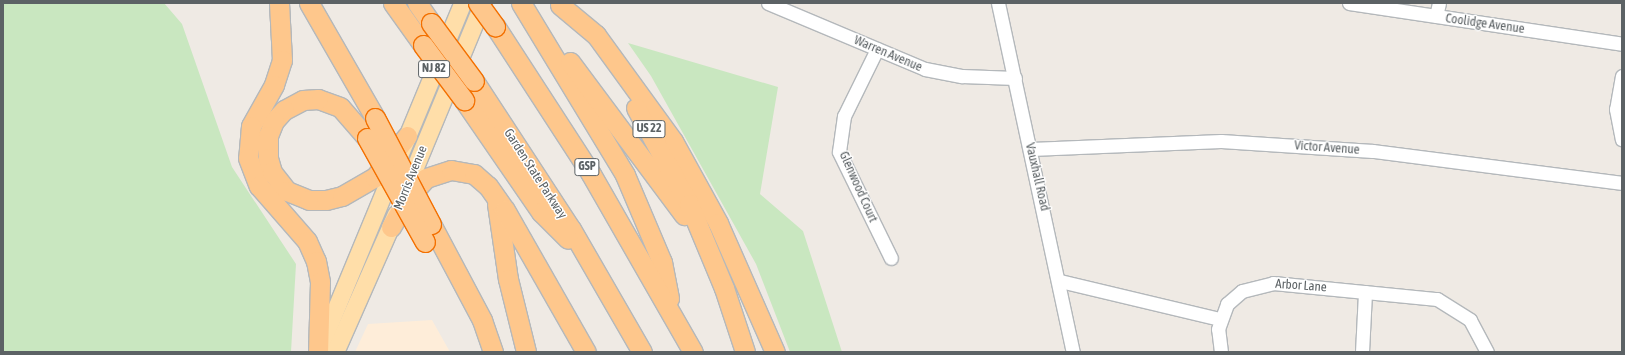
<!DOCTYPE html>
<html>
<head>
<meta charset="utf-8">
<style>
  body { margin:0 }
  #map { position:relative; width:1625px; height:355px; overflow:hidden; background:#efeae4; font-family:"Asap Condensed",sans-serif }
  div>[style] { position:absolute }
  .commercial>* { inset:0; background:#feedd9 }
  .green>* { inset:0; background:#c9e7c0 }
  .roads { filter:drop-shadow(1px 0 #b4b8bb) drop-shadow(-1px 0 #b4b8bb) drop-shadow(0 1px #b4b8bb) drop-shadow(0 -1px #b4b8bb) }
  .minor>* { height:13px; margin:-6.5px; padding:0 6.5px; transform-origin:6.5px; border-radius:6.5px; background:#fff }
  .major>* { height:17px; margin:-8.5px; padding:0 8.5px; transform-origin:8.5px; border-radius:8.5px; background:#ffdea9 }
  .highway>* { height:19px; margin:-9.5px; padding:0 9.5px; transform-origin:9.5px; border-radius:9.5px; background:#fec78c }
  .bridges { filter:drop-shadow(1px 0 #f37000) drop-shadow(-1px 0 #f37000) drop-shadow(0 1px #f37000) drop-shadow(0 -1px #f37000) }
  .highway-bridge>* { height:19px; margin:-9.5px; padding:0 9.5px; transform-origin:9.5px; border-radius:9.5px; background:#fec78c }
  span { translate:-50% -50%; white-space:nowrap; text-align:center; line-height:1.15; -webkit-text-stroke:3px #fff; paint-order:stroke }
  .shield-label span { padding:1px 3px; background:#fff; border:1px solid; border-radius:3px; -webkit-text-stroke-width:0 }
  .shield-label { font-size:12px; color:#5c6265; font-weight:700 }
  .street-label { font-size:13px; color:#5c6265 }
  .frame { position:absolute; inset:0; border:4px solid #5c6265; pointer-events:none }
</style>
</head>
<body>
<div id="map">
  <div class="commercial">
    <i style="clip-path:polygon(432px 320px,450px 352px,355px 352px,368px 324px)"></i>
  </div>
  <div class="green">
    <i style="clip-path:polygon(3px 3px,164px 3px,182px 24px,232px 167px,296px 264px,291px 352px,3px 352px)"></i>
    <i style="clip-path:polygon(628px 43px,778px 87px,760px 194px,803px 231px,842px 352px,790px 352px,756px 264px,651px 76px)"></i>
  </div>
  <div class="roads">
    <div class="minor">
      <i style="left:768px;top:3px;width:170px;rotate:22.8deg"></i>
      <i style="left:925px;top:69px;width:38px;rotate:11deg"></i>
      <i style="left:962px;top:76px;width:53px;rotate:2.2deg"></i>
      <i style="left:998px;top:3px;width:357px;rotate:77.9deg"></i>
      <i style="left:1349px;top:3px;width:276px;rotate:8.5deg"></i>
      <i style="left:1436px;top:16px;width:13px;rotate:-77deg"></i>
      <i style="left:877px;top:49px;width:75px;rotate:116.2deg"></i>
      <i style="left:844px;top:116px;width:36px;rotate:98deg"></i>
      <i style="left:839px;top:152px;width:118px;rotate:63.9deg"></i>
      <i style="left:1622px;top:76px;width:34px;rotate:100deg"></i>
      <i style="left:1616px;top:109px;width:31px;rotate:79deg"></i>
      <i style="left:1031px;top:149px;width:190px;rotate:-2.4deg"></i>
      <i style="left:1221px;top:141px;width:152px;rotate:3.8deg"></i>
      <i style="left:1373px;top:151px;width:251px;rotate:7.3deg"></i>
      <i style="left:1060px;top:281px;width:164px;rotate:13.4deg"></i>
      <i style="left:1221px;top:352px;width:23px;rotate:-97deg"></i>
      <i style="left:1218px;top:329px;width:27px;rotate:-70deg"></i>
      <i style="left:1227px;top:304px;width:20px;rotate:-41deg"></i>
      <i style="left:1242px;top:291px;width:32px;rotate:-14deg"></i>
      <i style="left:1273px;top:283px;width:165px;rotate:5.6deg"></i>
      <i style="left:1437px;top:299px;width:39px;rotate:32deg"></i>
      <i style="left:1470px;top:320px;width:36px;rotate:62deg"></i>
      <i style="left:1362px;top:352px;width:60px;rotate:-87.1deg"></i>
    </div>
    <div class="major">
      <i style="left:405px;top:191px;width:204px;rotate:-67.5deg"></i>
      <i style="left:319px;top:349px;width:374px;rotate:-67.5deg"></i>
      <i style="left:335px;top:352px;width:151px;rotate:-66.2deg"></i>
    </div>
    <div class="highway">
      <i style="left:279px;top:3px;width:57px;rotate:87deg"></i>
      <i style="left:282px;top:60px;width:26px;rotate:108deg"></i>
      <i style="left:274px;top:85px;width:47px;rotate:119.3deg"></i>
      <i style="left:251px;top:126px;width:32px;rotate:95deg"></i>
      <i style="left:248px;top:158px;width:30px;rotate:69deg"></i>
      <i style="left:259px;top:186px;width:73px;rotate:48.9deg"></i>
      <i style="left:307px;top:241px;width:22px;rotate:66deg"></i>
      <i style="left:316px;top:261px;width:21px;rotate:79deg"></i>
      <i style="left:320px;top:282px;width:70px;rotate:91.6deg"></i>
      <i style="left:309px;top:3px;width:133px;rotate:60.1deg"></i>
      <i style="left:393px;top:3px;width:52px;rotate:54.5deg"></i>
      <i style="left:417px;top:3px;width:24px;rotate:55deg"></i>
      <i style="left:521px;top:3px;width:201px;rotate:58.8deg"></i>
      <i style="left:625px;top:175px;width:95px;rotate:67deg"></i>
      <i style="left:662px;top:262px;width:37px;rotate:79deg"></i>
      <i style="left:560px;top:5px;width:47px;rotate:39.8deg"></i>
      <i style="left:596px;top:35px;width:131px;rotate:54deg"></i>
      <i style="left:673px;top:141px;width:94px;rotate:61.2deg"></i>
      <i style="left:718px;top:223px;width:141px;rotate:66.2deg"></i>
      <i style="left:495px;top:26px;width:176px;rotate:57deg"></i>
      <i style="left:591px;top:174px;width:205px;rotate:60.2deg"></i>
      <i style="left:570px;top:62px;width:191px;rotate:53.3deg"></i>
      <i style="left:474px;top:81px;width:177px;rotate:56.8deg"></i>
      <i style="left:571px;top:229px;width:142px;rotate:60deg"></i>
      <i style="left:464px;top:100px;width:136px;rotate:55.5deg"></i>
      <i style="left:541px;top:212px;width:38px;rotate:45deg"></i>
      <i style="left:636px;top:108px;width:110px;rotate:61.1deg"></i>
      <i style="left:689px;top:204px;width:91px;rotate:67.4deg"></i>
      <i style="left:724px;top:288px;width:67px;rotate:71.8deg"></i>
      <i style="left:367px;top:138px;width:41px;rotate:-131.1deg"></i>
      <i style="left:340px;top:107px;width:23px;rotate:-160deg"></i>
      <i style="left:318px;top:99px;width:15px;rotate:176deg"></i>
      <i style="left:303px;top:100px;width:21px;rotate:152deg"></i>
      <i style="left:284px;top:110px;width:15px;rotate:132deg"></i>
      <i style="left:274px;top:121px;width:16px;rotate:112deg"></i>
      <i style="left:268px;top:136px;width:22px;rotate:90deg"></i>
      <i style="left:268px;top:158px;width:15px;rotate:74deg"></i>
      <i style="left:272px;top:172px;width:24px;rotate:52deg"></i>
      <i style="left:287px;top:191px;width:24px;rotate:22deg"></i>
      <i style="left:309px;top:200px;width:17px"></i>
      <i style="left:326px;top:200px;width:16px;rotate:-14deg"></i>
      <i style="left:342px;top:196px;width:38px;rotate:-30deg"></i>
      <i style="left:375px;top:177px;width:52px;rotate:-52deg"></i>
      <i style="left:497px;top:204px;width:76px;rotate:81.7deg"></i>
      <i style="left:508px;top:279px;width:75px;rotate:76.1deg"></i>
      <i style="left:431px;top:224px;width:109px;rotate:62deg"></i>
      <i style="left:482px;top:320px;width:34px;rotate:71deg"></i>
      <i style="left:391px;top:227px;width:34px;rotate:-60deg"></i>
      <i style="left:408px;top:198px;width:27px;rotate:-48deg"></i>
      <i style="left:426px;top:178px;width:26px;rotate:-18deg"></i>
      <i style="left:451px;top:170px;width:23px;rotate:10deg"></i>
      <i style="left:474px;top:174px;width:18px;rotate:41deg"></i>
      <i style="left:488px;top:186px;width:29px;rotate:55deg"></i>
      <i style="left:505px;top:210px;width:163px;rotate:60.3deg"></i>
    </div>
  </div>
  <div class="bridges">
    <div class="highway-bridge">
      <i style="left:478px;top:3px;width:29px;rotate:54deg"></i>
      <i style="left:431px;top:23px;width:72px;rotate:53.4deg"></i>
      <i style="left:423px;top:45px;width:69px;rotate:53.3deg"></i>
      <i style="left:375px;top:118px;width:120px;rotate:62.2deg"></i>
      <i style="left:367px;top:138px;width:119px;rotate:60.9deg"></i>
    </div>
  </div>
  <div class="shield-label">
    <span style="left:434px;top:69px">NJ 82</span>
    <span style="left:649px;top:129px">US 22</span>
    <span style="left:587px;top:167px">GSP</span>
  </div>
  <div class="street-label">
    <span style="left:1485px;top:24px;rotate:8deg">Coolidge Avenue</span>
    <span style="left:888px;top:54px;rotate:23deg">Warren Avenue</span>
    <span style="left:1327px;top:148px;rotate:4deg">Victor Avenue</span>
    <span style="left:535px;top:174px;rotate:57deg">Garden State Parkway</span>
    <span style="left:1037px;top:177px;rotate:77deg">Vauxhall Road</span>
    <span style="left:411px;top:178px;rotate:-68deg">Morris Avenue</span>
    <span style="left:858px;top:187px;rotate:66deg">Glenwood Court</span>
    <span style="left:1301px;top:286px;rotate:4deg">Arbor Lane</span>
  </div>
  <div class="frame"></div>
</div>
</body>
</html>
